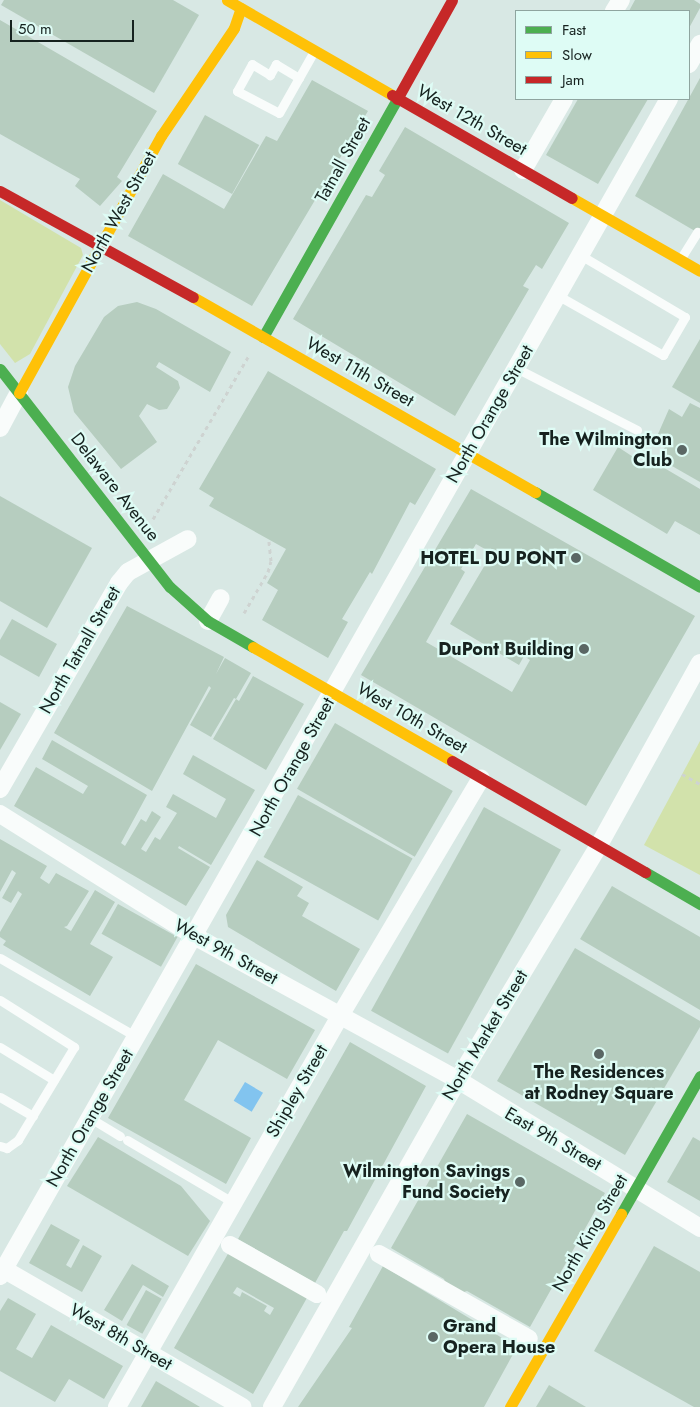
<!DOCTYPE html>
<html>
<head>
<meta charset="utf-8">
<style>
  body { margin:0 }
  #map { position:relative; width:700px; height:1407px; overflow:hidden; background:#d8e8e4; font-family:Jost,sans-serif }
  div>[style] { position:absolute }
  .green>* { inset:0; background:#d2e2ab }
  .water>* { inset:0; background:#82c4ef; transform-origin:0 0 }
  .building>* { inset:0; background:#b6cdbf; transform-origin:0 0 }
  .path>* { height:3px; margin-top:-1.5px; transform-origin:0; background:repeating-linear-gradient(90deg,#ced3d1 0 4px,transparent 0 8px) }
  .lane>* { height:9px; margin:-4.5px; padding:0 4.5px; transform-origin:4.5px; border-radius:4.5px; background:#f9fcfb }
  .street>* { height:18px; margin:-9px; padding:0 9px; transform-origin:9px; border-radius:9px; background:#f9fcfb }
  .fast>* { height:11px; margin:-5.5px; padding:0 5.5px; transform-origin:5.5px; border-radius:5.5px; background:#4caf50 }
  .slow>* { height:11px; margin:-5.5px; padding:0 5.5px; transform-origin:5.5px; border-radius:5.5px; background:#ffc107 }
  .jam>* { height:11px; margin:-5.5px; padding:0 5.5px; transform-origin:5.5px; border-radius:5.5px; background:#c62828 }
  .dots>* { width:14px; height:14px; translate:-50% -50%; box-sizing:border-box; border:2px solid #defcf5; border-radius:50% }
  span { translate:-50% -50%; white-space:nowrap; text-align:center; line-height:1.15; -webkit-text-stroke:4.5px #defcf5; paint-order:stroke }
  .street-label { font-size:18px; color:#16221f }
  .poi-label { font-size:18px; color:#16221f; font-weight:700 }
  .right { translate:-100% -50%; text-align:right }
  .left { translate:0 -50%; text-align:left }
  .legend { position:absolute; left:515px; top:10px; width:175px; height:90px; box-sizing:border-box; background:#defcf5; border:1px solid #8ea59f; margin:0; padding:6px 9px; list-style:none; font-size:15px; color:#16221f }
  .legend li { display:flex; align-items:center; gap:10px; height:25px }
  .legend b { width:25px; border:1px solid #8ea59f }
  .scale { position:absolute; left:10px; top:20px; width:124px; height:22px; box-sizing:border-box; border:2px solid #16221f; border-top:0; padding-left:6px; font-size:15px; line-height:18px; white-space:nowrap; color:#16221f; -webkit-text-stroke:4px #defcf5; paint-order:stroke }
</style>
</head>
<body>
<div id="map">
  <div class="green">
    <i style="clip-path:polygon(0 200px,81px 248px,83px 255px,30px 354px,15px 363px,0 344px)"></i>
    <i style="clip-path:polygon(700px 741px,700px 875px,644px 845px)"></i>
  </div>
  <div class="water">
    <i style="left:245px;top:1082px;width:21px;height:22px;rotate:31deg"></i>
  </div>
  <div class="building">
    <i style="clip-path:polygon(4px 0,173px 0,199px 15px,154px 93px,1px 5px)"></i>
    <i style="clip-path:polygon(635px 0,694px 0,700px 4px,700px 8px,689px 28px,689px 11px,629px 11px)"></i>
    <i style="clip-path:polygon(0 20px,157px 111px,117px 177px,122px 181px,100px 206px,75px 186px,80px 179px,0 134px)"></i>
    <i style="clip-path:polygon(700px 78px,700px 234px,635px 196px)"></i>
    <i style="clip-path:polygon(312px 80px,368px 111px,252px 306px,128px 236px,163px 174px,224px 209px,266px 136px,277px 141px)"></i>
    <i style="clip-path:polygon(578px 99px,648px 99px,598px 184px,546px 155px)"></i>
    <i style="left:205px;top:115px;width:62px;height:56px;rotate:29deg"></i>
    <i style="clip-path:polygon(405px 127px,569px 223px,542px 269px,536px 265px,523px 286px,529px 289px,455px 416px,293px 319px,366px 195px,372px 197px,385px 175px,379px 171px)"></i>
    <i style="clip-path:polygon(137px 302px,156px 309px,231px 352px,210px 392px,159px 362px,156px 367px,178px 381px,180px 388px,167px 409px,159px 410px,147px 404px,139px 416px,157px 442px,121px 469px,74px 412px,68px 387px,75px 366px,104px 317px,118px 306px)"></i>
    <i style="clip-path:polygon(700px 339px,700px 403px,672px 387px)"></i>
    <i style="clip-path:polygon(268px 371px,436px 469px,415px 505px,410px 502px,372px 574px,370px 572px,342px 619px,348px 622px,328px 658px,262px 620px,278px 590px,267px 583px,286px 549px,209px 506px,214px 498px,199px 489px)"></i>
    <i style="clip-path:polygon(690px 403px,700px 408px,700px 482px,658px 458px,669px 441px,658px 434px,669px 409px,682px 417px)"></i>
    <i style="clip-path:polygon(618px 447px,650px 468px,654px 462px,700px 489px,700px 535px,675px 521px,667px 534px,593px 490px)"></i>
    <i style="clip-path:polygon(evenodd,471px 489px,695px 616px,586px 806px,361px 675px,471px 489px,476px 544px,492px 553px,450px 624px,519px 665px,524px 656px,530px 660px,512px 692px,426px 642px,465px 572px,461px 569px,476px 544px)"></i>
    <i style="clip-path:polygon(0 496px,92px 548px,47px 628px,0 601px)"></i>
    <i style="clip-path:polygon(127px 606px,224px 657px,216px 674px,225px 658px,251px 673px,236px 699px,239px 701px,253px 676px,304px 704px,266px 770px,213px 739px,236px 699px,234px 698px,211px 737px,190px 725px,211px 688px,209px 686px,152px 791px,54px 733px)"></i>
    <i style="clip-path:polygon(12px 619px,57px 644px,39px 677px,0 655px,0 640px)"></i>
    <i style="clip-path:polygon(0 702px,21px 714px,0 750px)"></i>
    <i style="left:335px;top:723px;width:136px;height:76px;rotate:30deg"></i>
    <i style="clip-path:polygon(52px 740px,147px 795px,121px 843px,125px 846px,141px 819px,146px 822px,152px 811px,161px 817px,141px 849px,146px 852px,155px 837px,160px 840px,177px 813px,166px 807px,173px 794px,216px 818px,226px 799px,183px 774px,193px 755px,255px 790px,211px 865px,179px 846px,178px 848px,210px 867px,186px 906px,14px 806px,36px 767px,83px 794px,88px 786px,42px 759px)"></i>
    <i style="left:298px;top:795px;width:131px;height:71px;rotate:29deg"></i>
    <i style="left:484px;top:807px;width:88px;height:233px;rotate:29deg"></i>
    <i style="clip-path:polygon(0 839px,47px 866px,40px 878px,49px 884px,56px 873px,89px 891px,67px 926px,64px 927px,71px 931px,95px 890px,115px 902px,90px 944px,113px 957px,90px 996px,3px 945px,6px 941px,0 937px,0 932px,22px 894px,18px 891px,11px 903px,2px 898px,16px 873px,12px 870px,0 892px)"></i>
    <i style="clip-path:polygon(257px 860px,303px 887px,297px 896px,309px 903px,302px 916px,360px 949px,336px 991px,228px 927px,226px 915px)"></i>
    <i style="clip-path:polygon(612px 886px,700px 937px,700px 1010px,580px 939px)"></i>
    <i style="left:118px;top:904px;width:68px;height:34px;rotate:29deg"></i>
    <i style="clip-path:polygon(575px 948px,700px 1021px,700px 1027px,625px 1155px,497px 1081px)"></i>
    <i style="clip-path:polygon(196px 964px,315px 1030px,287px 1079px,218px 1040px,184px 1100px,251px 1138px,226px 1184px,108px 1118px)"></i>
    <i style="clip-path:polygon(350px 1042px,426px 1086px,347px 1231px,344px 1231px,315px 1283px,238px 1239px)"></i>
    <i style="clip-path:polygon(467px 1114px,605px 1193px,530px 1327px,467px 1291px,455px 1295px,448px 1291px,444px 1279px,391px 1248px)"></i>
    <i style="clip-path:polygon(98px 1137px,181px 1186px,210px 1221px,188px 1256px,67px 1186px)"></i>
    <i style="clip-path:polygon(693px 1137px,700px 1141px,700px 1201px,667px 1182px)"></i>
    <i style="clip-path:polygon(51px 1224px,80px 1240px,66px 1265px,71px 1268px,83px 1245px,102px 1256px,82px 1292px,29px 1263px)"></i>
    <i style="clip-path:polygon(654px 1246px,700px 1272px,700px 1407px,694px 1407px,594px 1351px)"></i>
    <i style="clip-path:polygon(evenodd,229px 1252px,308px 1296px,253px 1394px,174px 1348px,229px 1252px,237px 1287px,274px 1308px,270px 1315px,264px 1311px,267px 1306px,242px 1292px,240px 1297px,233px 1293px,237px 1287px)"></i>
    <i style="clip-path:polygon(132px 1264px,169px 1286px,163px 1297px,143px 1285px,122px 1321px,104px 1310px)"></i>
    <i style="clip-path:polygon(383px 1266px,517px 1347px,484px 1407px,298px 1407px,352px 1328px,349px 1327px)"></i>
    <i style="left:146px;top:1290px;width:18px;height:40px;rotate:29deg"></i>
    <i style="clip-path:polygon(8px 1298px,36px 1314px,16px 1349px,32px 1358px,51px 1325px,123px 1366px,104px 1399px,69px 1379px,55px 1402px,0 1371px,0 1311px)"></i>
    <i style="clip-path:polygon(156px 1381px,200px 1407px,141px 1407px)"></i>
    <i style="clip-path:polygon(549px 1385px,586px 1407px,536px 1407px)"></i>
  </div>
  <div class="path">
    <i style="left:153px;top:519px;width:188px;rotate:-59.6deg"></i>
    <i style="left:244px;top:613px;width:48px;rotate:-59.7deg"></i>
    <i style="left:268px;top:572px;width:11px;rotate:-75deg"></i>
    <i style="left:271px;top:561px;width:20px;rotate:-96deg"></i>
    <i style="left:682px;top:774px;width:21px;rotate:29deg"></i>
  </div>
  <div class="lane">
    <i style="left:299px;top:78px;width:27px;rotate:-149deg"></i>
    <i style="left:276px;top:64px;width:13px;rotate:119deg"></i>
    <i style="left:270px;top:75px;width:21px;rotate:-149deg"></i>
    <i style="left:252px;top:64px;width:31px;rotate:119deg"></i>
    <i style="left:237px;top:91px;width:47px;rotate:27.6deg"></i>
    <i style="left:279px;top:113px;width:69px;rotate:-60.5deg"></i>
    <i style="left:681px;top:258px;width:31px;rotate:-58deg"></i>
    <i style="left:557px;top:295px;width:122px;rotate:29.5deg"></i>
    <i style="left:663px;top:355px;width:44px;rotate:-59.9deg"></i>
    <i style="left:685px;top:317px;width:122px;rotate:-149.4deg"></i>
    <i style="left:516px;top:368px;width:136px;rotate:27.1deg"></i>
    <i style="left:0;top:958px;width:158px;rotate:30deg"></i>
    <i style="left:0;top:1000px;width:88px;rotate:32.4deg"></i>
    <i style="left:74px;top:1047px;width:109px;rotate:121.1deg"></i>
    <i style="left:18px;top:1140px;width:14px;rotate:144deg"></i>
    <i style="left:7px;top:1148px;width:7px;rotate:-164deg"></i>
    <i style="left:0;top:1047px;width:63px;rotate:31.4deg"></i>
    <i style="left:0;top:1097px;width:38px;rotate:30deg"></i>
    <i style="left:90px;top:1118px;width:35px;rotate:31deg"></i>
    <i style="left:127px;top:1140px;width:124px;rotate:30.5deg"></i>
  </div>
  <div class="street">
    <i style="left:614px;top:11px;width:13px;rotate:-58deg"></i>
    <i style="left:689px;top:64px;width:23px;rotate:-61deg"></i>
    <i style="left:523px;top:170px;width:82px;rotate:-60deg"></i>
    <i style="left:0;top:428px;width:40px;rotate:-62deg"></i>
    <i style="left:208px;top:621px;width:26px;rotate:-61deg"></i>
    <i style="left:0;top:789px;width:238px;rotate:-60deg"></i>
    <i style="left:119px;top:583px;width:14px;rotate:-51deg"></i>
    <i style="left:128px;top:572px;width:68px;rotate:-28.8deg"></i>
    <i style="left:0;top:814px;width:231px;rotate:32.1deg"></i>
    <i style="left:196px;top:937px;width:298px;rotate:28.6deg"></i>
    <i style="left:458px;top:1080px;width:284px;rotate:31.4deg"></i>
    <i style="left:230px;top:1245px;width:100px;rotate:29.4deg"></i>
    <i style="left:379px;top:1254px;width:172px;rotate:29.5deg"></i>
    <i style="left:0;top:1267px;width:280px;rotate:30deg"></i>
    <i style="left:0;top:1276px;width:1354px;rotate:-60.39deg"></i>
    <i style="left:117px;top:1407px;width:452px;rotate:-60.3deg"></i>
    <i style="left:341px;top:1014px;width:274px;rotate:-59.3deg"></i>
    <i style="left:272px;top:1407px;width:376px;rotate:-60.4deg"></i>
    <i style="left:458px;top:1080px;width:274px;rotate:-59deg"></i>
    <i style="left:599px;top:845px;width:208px;rotate:-61deg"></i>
  </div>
  <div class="fast">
    <i style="left:263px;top:337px;width:273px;rotate:-60.6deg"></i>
    <i style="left:0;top:369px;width:276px;rotate:52.1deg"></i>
    <i style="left:170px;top:587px;width:51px;rotate:41.8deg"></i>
    <i style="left:208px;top:621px;width:52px;rotate:30deg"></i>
    <i style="left:535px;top:492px;width:190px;rotate:29.9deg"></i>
    <i style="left:645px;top:872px;width:64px;rotate:30.2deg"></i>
    <i style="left:621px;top:1214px;width:159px;rotate:-60.2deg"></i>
  </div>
  <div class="slow">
    <i style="left:227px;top:0;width:190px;rotate:29.9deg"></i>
    <i style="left:572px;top:198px;width:147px;rotate:29.7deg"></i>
    <i style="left:193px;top:297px;width:394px;rotate:29.7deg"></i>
    <i style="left:19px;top:393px;width:294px;rotate:-61.1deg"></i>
    <i style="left:161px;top:136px;width:130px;rotate:-55.9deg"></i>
    <i style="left:234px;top:28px;width:21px;rotate:-71deg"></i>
    <i style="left:253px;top:647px;width:229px;rotate:29.8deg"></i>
    <i style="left:510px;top:1407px;width:223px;rotate:-60.1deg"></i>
  </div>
  <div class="jam">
    <i style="left:392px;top:95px;width:207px;rotate:29.8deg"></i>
    <i style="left:397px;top:99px;width:113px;rotate:-60.9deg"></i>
    <i style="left:0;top:191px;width:220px;rotate:28.8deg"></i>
    <i style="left:452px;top:761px;width:223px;rotate:29.9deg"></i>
  </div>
  <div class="dots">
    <i style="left:682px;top:450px;background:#5a6764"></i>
    <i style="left:576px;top:558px;background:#5a6764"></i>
    <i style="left:584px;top:649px;background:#5a6764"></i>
    <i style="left:599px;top:1054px;background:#5a6764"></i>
    <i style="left:520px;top:1182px;background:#5a6764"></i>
    <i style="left:433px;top:1337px;background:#5a6764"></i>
  </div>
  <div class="street-label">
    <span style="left:472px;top:120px;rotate:30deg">West 12th Street</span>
    <span style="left:343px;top:160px;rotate:-61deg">Tatnall Street</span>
    <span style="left:119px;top:212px;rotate:-61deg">North West Street</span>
    <span style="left:360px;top:372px;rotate:30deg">West 11th Street</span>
    <span style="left:490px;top:414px;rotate:-60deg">North Orange Street</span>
    <span style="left:115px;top:487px;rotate:52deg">Delaware Avenue</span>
    <span style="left:80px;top:650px;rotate:-60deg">North Tatnall Street</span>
    <span style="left:412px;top:718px;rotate:30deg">West 10th Street</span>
    <span style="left:292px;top:767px;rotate:-61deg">North Orange Street</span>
    <span style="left:226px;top:952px;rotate:29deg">West 9th Street</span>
    <span style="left:485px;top:1035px;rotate:-59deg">North Market Street</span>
    <span style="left:297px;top:1091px;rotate:-60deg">Shipley Street</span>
    <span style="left:90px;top:1118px;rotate:-60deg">North Orange Street</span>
    <span style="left:553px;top:1139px;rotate:30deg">East 9th Street</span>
    <span style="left:590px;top:1233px;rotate:-60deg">North King Street</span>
    <span style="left:121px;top:1337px;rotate:30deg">West 8th Street</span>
  </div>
  <div class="poi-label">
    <span class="right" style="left:672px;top:450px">The Wilmington<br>Club</span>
    <span class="right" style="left:566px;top:558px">HOTEL DU PONT</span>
    <span class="right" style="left:574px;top:649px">DuPont Building</span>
    <span style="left:599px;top:1083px">The Residences<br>at Rodney Square</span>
    <span class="right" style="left:510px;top:1182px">Wilmington Savings<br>Fund Society</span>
    <span class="left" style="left:443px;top:1337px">Grand<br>Opera House</span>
  </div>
  <ul class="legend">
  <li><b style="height:6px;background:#4caf50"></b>Fast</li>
  <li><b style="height:6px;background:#ffc107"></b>Slow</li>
  <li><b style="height:6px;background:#c62828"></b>Jam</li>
  </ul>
  <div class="scale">50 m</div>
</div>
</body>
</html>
